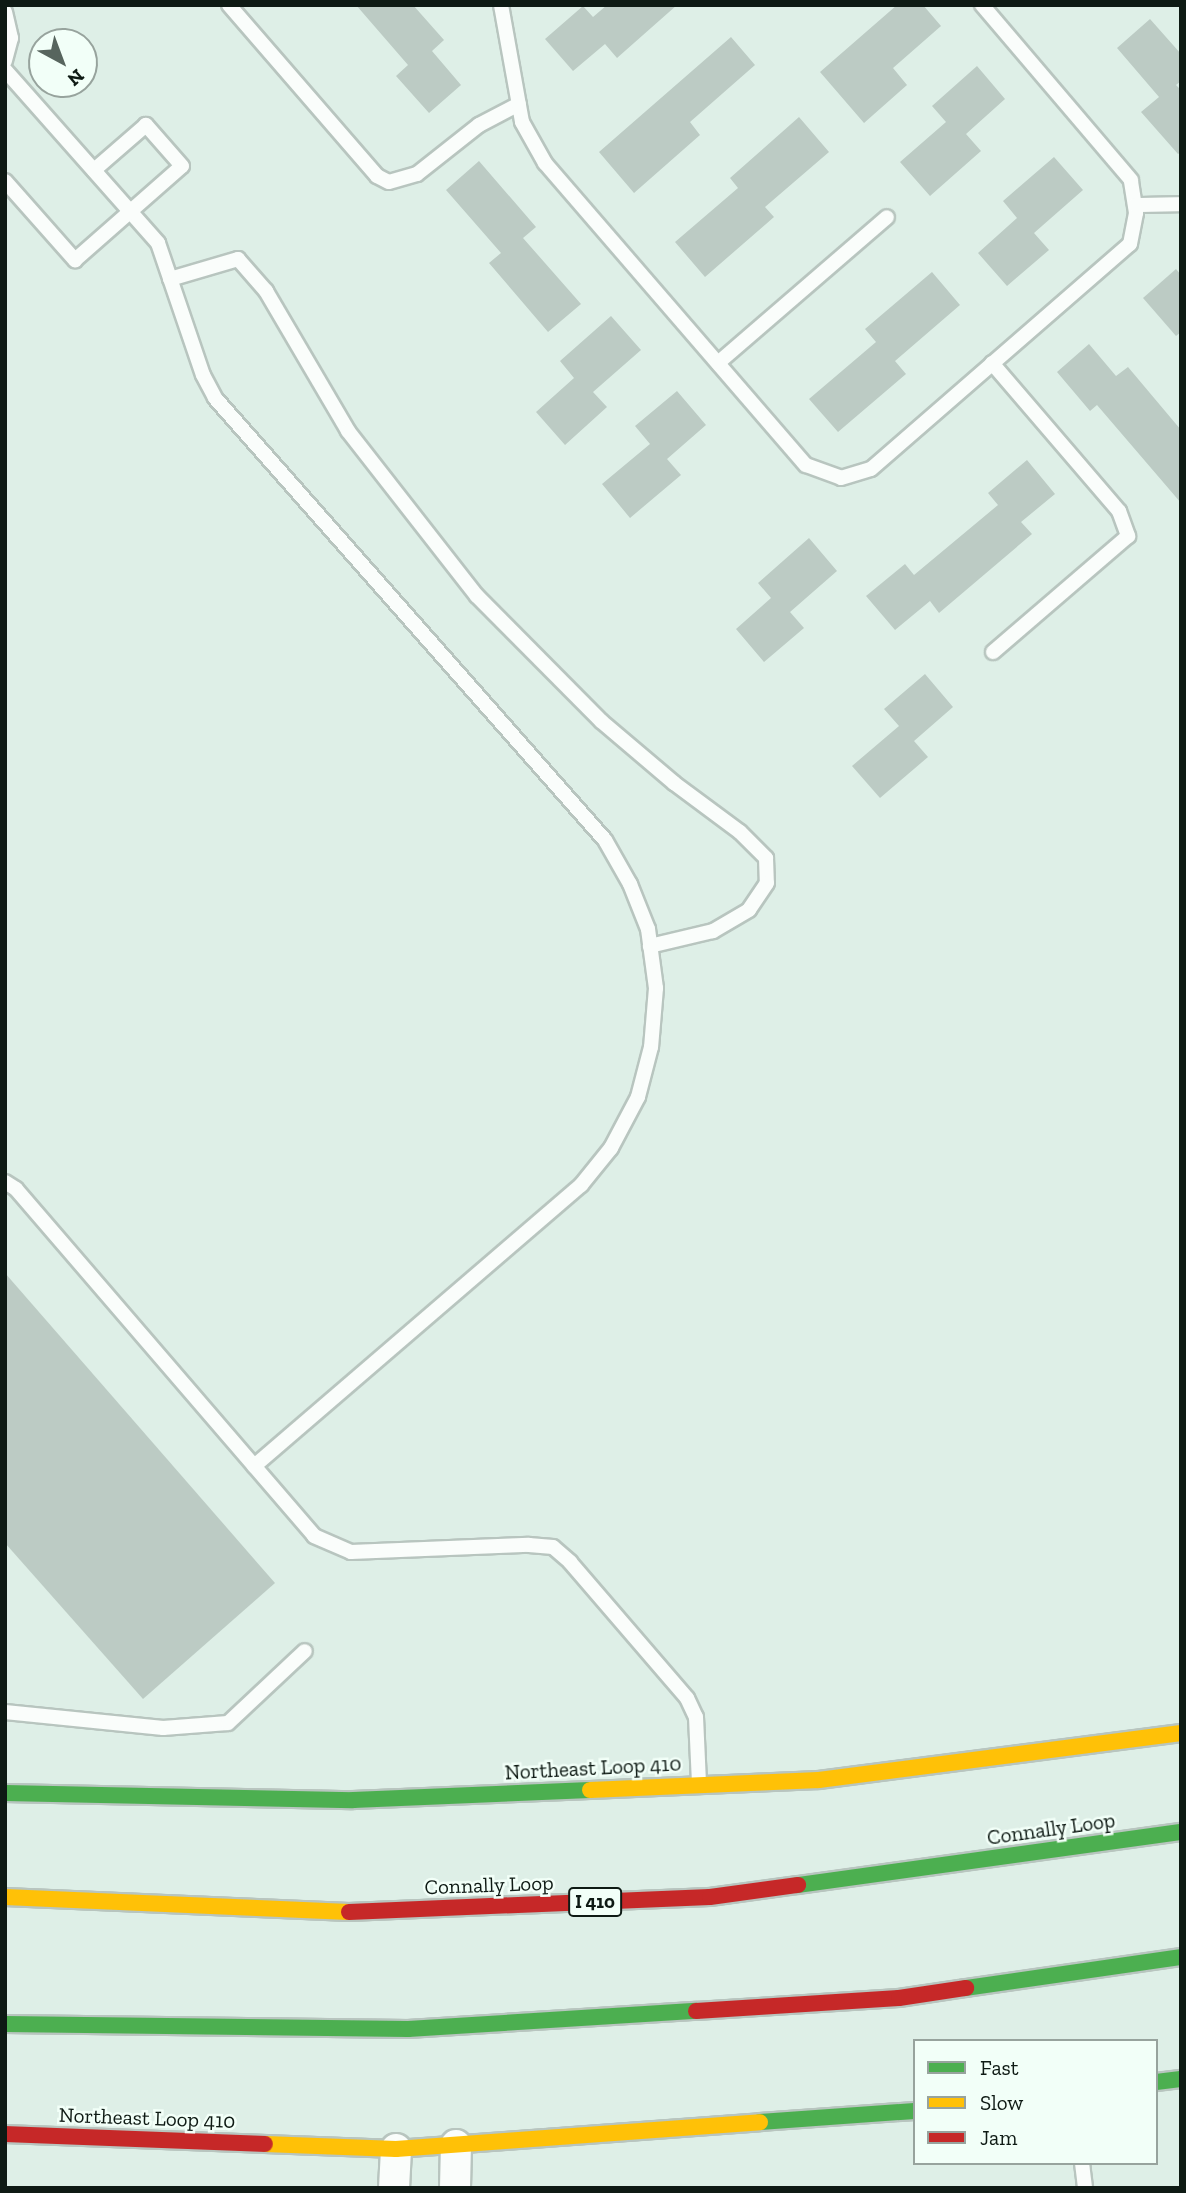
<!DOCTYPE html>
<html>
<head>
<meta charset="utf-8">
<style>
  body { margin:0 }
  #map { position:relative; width:1186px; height:2193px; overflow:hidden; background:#deefe7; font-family:"Zilla Slab",serif }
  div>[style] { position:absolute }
  .building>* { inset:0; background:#bccbc4 }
  .roads { filter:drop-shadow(2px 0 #b8c5bf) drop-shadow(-2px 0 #b8c5bf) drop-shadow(0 2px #b8c5bf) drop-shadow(0 -2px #b8c5bf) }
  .lane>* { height:14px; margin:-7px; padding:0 7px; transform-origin:7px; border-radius:7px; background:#fafdfb }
  .street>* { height:30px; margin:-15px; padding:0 15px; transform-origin:15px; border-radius:15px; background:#fafdfb }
  .fast>* { height:16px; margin:-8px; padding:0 8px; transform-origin:8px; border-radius:8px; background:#4caf50 }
  .slow>* { height:16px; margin:-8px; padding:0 8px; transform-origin:8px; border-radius:8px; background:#ffc107 }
  .jam>* { height:16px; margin:-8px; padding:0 8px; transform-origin:8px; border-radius:8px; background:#c62828 }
  span { translate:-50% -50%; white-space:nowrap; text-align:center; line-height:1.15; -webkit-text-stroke:5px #f2fff8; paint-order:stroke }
  .shield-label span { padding:2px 5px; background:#f2fff8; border:2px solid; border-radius:5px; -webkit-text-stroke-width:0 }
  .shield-label { font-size:19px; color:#0e1a14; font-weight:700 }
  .street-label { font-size:21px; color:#0e1a14 }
  .frame { position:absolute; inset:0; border:7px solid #0e1a14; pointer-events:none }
  .legend { position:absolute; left:913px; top:2039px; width:245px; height:126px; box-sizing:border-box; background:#f2fff8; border:2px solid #97a39d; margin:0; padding:9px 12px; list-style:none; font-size:21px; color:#0e1a14 }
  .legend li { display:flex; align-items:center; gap:14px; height:35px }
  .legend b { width:35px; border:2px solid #97a39d }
  .north { position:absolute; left:28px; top:28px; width:70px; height:70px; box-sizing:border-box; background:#f2fff8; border:2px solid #97a39d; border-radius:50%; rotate:139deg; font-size:19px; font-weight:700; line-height:28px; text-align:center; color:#0e1a14 }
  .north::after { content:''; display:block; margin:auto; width:24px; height:32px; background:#57655e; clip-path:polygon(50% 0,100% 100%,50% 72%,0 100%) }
</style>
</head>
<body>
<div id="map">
  <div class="building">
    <i style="clip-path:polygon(356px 5px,413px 5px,444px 40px,432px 51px,461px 85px,429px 113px,396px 76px,408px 65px)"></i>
    <i style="clip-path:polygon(607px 5px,677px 5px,617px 58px,605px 44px,573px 71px,545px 39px,583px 6px,593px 17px)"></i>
    <i style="clip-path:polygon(897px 5px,923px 5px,941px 26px,893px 68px,907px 85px,864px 123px,820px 72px)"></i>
    <i style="clip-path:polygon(1150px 19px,1181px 54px,1181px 81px,1176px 85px,1181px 90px,1181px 152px,1178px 154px,1141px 112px,1159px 97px,1117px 48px)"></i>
    <i style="clip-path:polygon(731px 37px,755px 65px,690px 122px,700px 135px,634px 193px,599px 152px)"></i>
    <i style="clip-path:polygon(977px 66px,1005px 99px,966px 134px,981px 151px,930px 196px,900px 162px,946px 122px,932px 106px)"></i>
    <i style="clip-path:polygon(799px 117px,829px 152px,765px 207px,774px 217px,705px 277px,675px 242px,738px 188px,730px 178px)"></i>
    <i style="clip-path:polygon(1054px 157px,1083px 190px,1034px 233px,1049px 250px,1007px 286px,978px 253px,1017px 218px,1003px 201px)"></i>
    <i style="clip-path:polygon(479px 161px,536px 227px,523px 238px,581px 304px,548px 332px,489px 263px,501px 253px,446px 190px)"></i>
    <i style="clip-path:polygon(1176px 269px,1181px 275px,1181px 332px,1176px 336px,1143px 298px)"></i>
    <i style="clip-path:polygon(932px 272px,960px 305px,895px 361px,906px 374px,838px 432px,809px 399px,876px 342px,865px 329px)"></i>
    <i style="clip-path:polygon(611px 316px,641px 350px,593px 392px,607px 407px,565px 445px,536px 412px,574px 378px,560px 361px)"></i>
    <i style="clip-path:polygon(1089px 344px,1116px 376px,1128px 367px,1181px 430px,1181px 503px,1097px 405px,1090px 411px,1057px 372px)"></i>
    <i style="clip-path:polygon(677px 391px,706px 425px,667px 459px,681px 475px,630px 518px,602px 484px,650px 444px,635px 426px)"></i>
    <i style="clip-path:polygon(1027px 460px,1055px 494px,1021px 522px,1032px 534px,939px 613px,930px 601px,895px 630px,866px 596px,905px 564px,914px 575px,998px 505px,988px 493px)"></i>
    <i style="clip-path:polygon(809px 538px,837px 571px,790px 612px,804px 628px,764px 662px,736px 629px,771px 598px,758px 583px)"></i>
    <i style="clip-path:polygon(925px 674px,953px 707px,914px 741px,928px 757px,880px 798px,852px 766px,899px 726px,884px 709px)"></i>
    <i style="clip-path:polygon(5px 1273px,275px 1583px,143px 1699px,5px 1543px)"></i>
  </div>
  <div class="roads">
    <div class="lane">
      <i style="left:229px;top:5px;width:226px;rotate:49.1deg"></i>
      <i style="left:377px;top:176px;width:13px;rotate:27deg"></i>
      <i style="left:389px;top:182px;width:29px;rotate:-16deg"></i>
      <i style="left:417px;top:174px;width:79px;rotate:-38.3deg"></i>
      <i style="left:479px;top:125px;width:45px;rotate:-27.7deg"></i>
      <i style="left:501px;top:5px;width:119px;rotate:79.8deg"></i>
      <i style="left:522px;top:122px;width:47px;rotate:60.7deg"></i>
      <i style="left:545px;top:163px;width:399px;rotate:49.2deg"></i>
      <i style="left:806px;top:465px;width:37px;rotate:20deg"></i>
      <i style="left:841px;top:478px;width:31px;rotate:-17deg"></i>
      <i style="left:871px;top:469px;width:343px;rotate:-41deg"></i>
      <i style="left:1130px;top:244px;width:32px;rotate:-79deg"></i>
      <i style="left:1136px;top:213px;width:33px;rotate:-99deg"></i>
      <i style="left:1131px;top:180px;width:230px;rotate:-130.4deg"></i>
      <i style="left:5px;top:12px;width:27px;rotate:77deg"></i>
      <i style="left:11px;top:38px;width:24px;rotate:105deg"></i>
      <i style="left:5px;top:70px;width:231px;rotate:48.5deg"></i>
      <i style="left:158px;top:243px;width:139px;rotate:71.2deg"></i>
      <i style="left:203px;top:375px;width:26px;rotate:62deg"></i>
      <i style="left:215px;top:398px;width:589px;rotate:48.58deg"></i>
      <i style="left:605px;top:840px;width:51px;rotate:60.4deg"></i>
      <i style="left:630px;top:884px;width:48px;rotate:68.2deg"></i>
      <i style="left:648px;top:929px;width:60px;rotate:82.3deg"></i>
      <i style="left:656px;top:988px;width:59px;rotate:94.8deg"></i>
      <i style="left:651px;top:1047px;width:52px;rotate:104.6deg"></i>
      <i style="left:638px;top:1097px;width:58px;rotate:117.9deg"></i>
      <i style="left:611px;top:1148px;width:48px;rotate:129deg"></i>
      <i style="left:581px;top:1185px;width:431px;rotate:139.3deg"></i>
      <i style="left:5px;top:181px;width:106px;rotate:48.5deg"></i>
      <i style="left:75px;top:260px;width:142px;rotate:-41.3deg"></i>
      <i style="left:182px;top:166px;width:55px;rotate:-131.3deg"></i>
      <i style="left:146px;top:125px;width:69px;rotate:139.1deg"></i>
      <i style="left:1135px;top:205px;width:46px;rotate:-1.2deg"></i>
      <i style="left:170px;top:279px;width:71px;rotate:-16.4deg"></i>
      <i style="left:238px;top:259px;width:43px;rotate:48.8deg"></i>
      <i style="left:266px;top:291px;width:162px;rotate:59.6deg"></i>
      <i style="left:348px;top:431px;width:209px;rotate:52deg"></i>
      <i style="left:477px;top:596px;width:176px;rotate:45.2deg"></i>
      <i style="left:601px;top:721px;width:96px;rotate:40.3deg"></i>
      <i style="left:674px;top:783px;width:82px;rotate:36.6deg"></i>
      <i style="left:740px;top:832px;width:37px;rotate:45deg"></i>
      <i style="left:766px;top:858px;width:25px;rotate:88deg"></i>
      <i style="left:767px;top:883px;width:32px;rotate:124deg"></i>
      <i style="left:749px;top:910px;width:42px;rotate:149.7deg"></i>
      <i style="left:713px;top:931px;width:65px;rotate:166.6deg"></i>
      <i style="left:718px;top:363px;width:223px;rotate:-40.8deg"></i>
      <i style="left:992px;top:363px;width:195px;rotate:49.4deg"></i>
      <i style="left:1119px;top:511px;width:27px;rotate:70deg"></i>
      <i style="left:1128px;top:536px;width:178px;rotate:139.3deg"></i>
      <i style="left:5px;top:1182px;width:13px;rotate:32deg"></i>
      <i style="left:16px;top:1189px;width:457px;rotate:49.3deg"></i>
      <i style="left:314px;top:1536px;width:40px;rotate:23.4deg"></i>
      <i style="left:351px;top:1552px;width:178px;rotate:-2.3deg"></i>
      <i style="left:529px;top:1545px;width:24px;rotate:5deg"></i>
      <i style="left:553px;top:1547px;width:23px;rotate:41deg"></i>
      <i style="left:570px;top:1562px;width:179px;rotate:49.3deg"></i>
      <i style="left:687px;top:1698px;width:21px;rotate:65deg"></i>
      <i style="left:696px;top:1717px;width:67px;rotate:87.4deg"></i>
      <i style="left:5px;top:1712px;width:159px;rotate:5.8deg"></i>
      <i style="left:163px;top:1728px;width:65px;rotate:-4.4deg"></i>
      <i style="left:228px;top:1723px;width:105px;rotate:-43.1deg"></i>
      <i style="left:1082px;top:2163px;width:25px;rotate:83deg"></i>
    </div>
    <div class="street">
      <i style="left:394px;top:2188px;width:39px;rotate:-87deg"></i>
      <i style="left:455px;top:2188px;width:43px;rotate:-88.7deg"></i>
    </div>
    <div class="fast">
      <i style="left:5px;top:1793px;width:348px;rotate:1.2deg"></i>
      <i style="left:353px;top:1800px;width:237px;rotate:-2.4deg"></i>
      <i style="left:798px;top:1885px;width:387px;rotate:-7.9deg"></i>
      <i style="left:966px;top:1988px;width:217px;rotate:-8.2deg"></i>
      <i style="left:5px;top:2024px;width:403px;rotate:0.7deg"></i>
      <i style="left:408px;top:2029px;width:289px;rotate:-3.6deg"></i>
      <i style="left:1156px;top:2082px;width:25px;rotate:-7deg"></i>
      <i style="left:760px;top:2122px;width:155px;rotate:-4.1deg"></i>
    </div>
    <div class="slow">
      <i style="left:590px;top:1790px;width:229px;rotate:-2.5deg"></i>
      <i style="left:819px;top:1780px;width:365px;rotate:-7.4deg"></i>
      <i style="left:5px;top:1897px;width:344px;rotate:2.5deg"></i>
      <i style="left:265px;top:2144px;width:131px;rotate:2.2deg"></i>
      <i style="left:396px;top:2149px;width:365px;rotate:-4.2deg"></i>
    </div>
    <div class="jam">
      <i style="left:349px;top:1912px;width:361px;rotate:-2.4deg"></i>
      <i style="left:710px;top:1897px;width:89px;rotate:-7.8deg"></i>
      <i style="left:696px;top:2011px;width:203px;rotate:-3.7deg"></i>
      <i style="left:899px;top:1998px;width:68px;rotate:-8.5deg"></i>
      <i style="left:5px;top:2134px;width:260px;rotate:2.2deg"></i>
    </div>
  </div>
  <div class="shield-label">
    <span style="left:595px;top:1902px">I 410</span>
  </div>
  <div class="street-label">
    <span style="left:593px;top:1768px;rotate:-3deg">Northeast Loop 410</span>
    <span style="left:1051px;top:1829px;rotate:-8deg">Connally Loop</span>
    <span style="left:489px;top:1885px;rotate:-2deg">Connally Loop</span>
    <span style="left:147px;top:2118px;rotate:2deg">Northeast Loop 410</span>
  </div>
  <div class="frame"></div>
  <ul class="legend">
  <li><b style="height:9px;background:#4caf50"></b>Fast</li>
  <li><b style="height:9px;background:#ffc107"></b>Slow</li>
  <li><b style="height:9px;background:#c62828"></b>Jam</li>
  </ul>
  <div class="north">N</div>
</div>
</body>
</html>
